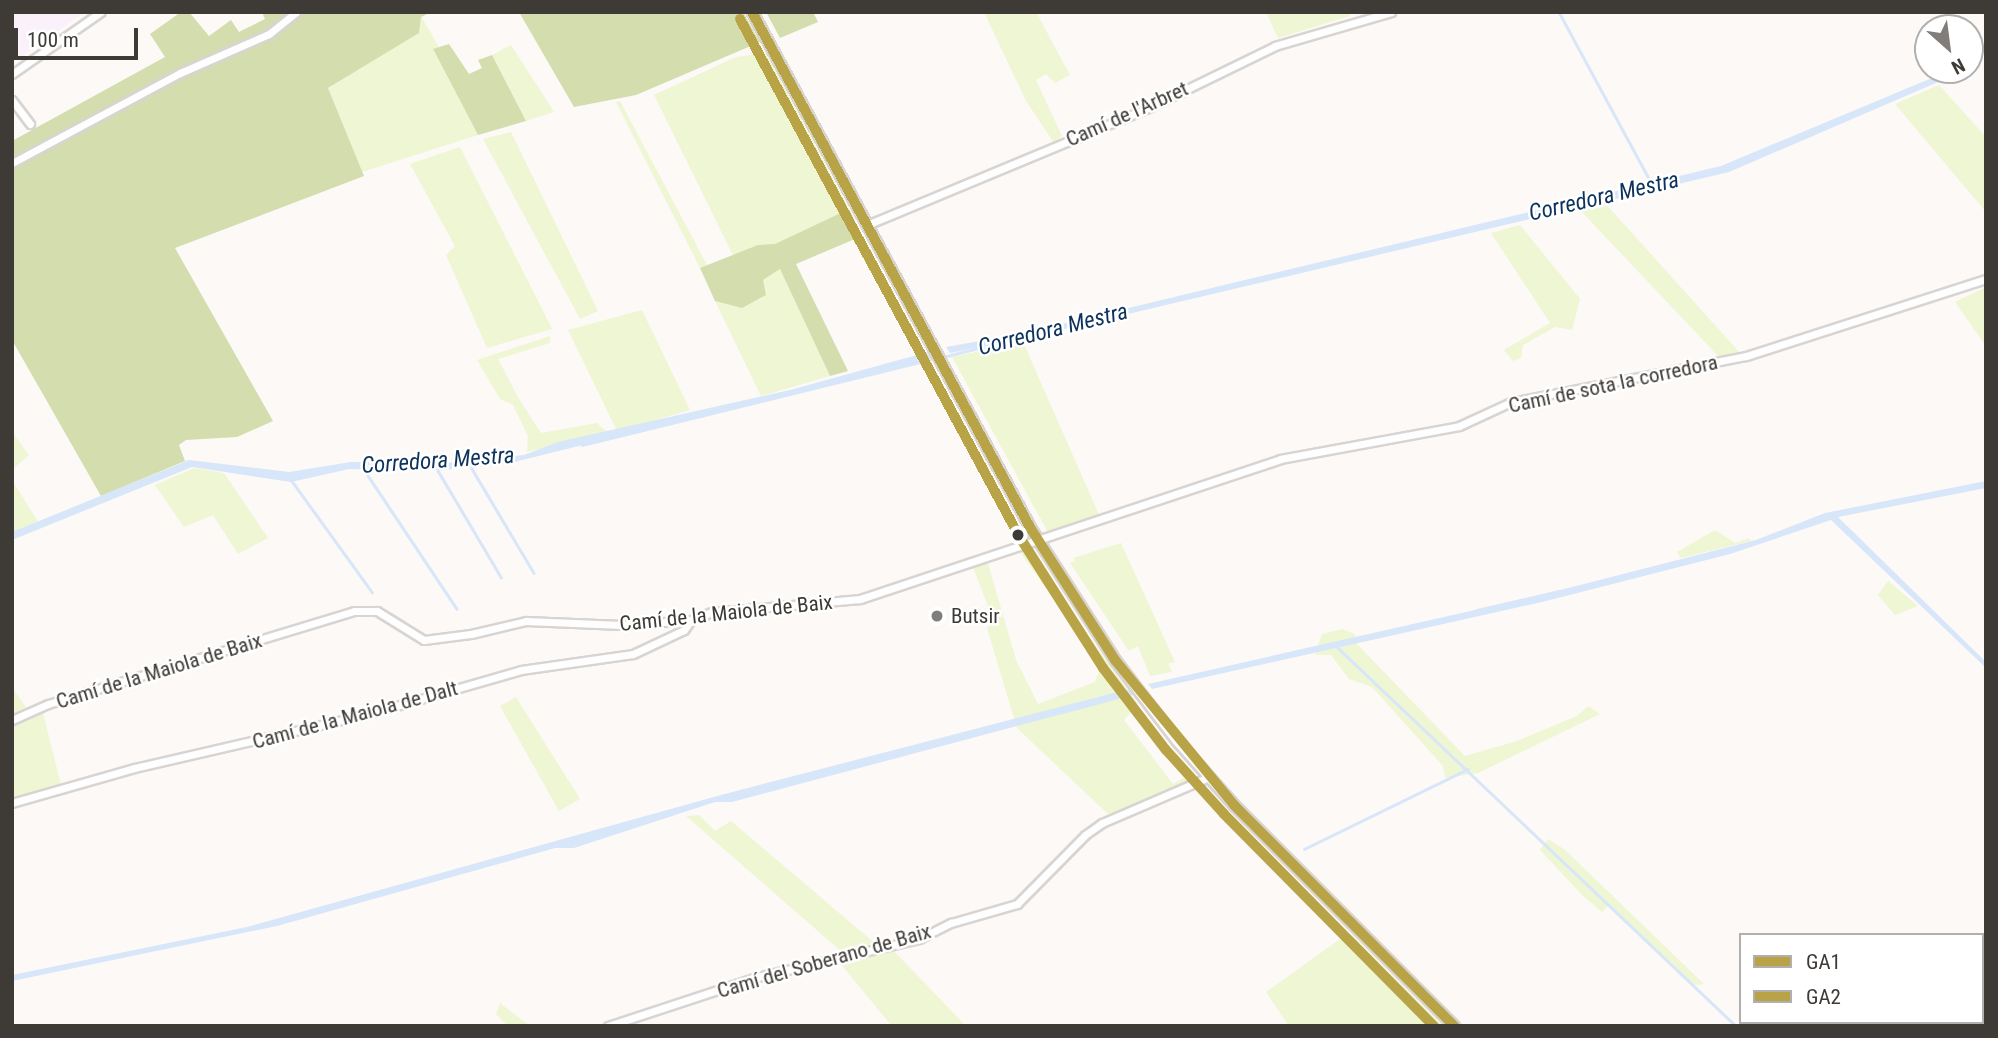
<!DOCTYPE html>
<html>
<head>
<meta charset="utf-8">
<style>
  body { margin:0 }
  #map { position:relative; width:1998px; height:1038px; overflow:hidden; background:#fcf9f7; font-family:"Roboto Condensed",sans-serif }
  div>[style] { position:absolute }
  .education>* { inset:0; background:#faf1fb }
  .green>* { inset:0; background:#eff6d3 }
  .forest>* { inset:0; background:#d3ddad }
  .water>* { inset:0; background:#d8e6f9 }
  .stream>* { height:2.5px; margin:-1.25px; padding:0 1.25px; transform-origin:1.25px; border-radius:1.25px; background:#d8e6f9 }
  .roads { filter:drop-shadow(2px 0 #d8d4d2) drop-shadow(-2px 0 #d8d4d2) drop-shadow(0 2px #d8d4d2) drop-shadow(0 -2px #d8d4d2) }
  .minor>* { height:7px; margin:-3.5px; padding:0 3.5px; transform-origin:3.5px; border-radius:3.5px; background:#fffefe }
  .tertiary>* { height:9px; margin:-4.5px; padding:0 4.5px; transform-origin:4.5px; border-radius:4.5px; background:#fffefe }
  .bus-1>* { height:10px; margin:-5px; padding:0 5px; transform-origin:5px; border-radius:5px; background:#b8a346 }
  .bus-2>* { height:10px; margin:-5px; padding:0 5px; transform-origin:5px; border-radius:5px; background:#b8a346 }
  .dots>* { width:19px; height:19px; translate:-50% -50%; box-sizing:border-box; border:4px solid #fff; border-radius:50% }
  span { translate:-50% -50%; white-space:nowrap; text-align:center; line-height:1.15; -webkit-text-stroke:5px #fff; paint-order:stroke }
  .street-label { font-size:21px; color:#3e3a36 }
  .poi-label { font-size:21px; color:#3e3a36 }
  .left { translate:0 -50%; text-align:left }
  .water-label { font-size:23px; color:#0d325c; font-style:italic }
  .frame { position:absolute; inset:0; border:14px solid #3e3a36; pointer-events:none }
  .legend { position:absolute; left:1739px; top:933px; width:245px; height:91px; box-sizing:border-box; background:#fff; border:2px solid #b2b0af; margin:0; padding:9px 12px; list-style:none; font-size:21px; color:#3e3a36 }
  .legend li { display:flex; align-items:center; gap:14px; height:35px }
  .legend b { width:35px; border:2px solid #b2b0af }
  .north { position:absolute; left:1914px; top:14px; width:70px; height:70px; box-sizing:border-box; background:#fff; border:2px solid #b2b0af; border-radius:50%; rotate:152deg; font-size:19px; font-weight:700; line-height:28px; text-align:center; color:#3e3a36 }
  .north::after { content:''; display:block; margin:auto; width:24px; height:32px; background:#807d7a; clip-path:polygon(50% 0,100% 100%,50% 72%,0 100%) }
  .scale { position:absolute; left:14px; top:28px; width:124px; height:32px; box-sizing:border-box; border:4px solid #3e3a36; border-top:0; padding-left:9px; font-size:21px; line-height:24px; white-space:nowrap; color:#3e3a36; -webkit-text-stroke:5px #fff; paint-order:stroke }
</style>
</head>
<body>
<div id="map">
  <div class="education">
    <i style="clip-path:polygon(12px 12px,85px 12px,38px 45px,35px 41px,34px 48px,12px 63px)"></i>
  </div>
  <div class="green">
    <i style="clip-path:polygon(984px 12px,1036px 12px,1070px 75px,1055px 83px,1046px 74px,1036px 80px,1062px 136px,1054px 143px,1026px 101px)"></i>
    <i style="clip-path:polygon(1266px 12px,1348px 12px,1350px 16px,1278px 38px)"></i>
    <i style="clip-path:polygon(421px 16px,439px 47px,433px 50px,478px 135px,362px 172px,328px 88px,419px 33px)"></i>
    <i style="clip-path:polygon(511px 45px,554px 112px,526px 121px,492px 55px)"></i>
    <i style="clip-path:polygon(766px 53px,849px 209px,775px 244px,733px 255px,654px 95px,736px 57px)"></i>
    <i style="clip-path:polygon(1939px 85px,1986px 137px,1986px 212px,1895px 104px)"></i>
    <i style="clip-path:polygon(620px 101px,707px 265px,700px 268px,616px 102px)"></i>
    <i style="clip-path:polygon(511px 132px,598px 311px,580px 319px,483px 139px)"></i>
    <i style="clip-path:polygon(460px 147px,538px 301px,552px 329px,487px 348px,446px 255px,455px 246px,410px 164px)"></i>
    <i style="clip-path:polygon(1604px 202px,1741px 354px,1720px 358px,1579px 209px)"></i>
    <i style="clip-path:polygon(1520px 225px,1580px 299px,1572px 330px,1555px 327px,1523px 345px,1521px 358px,1513px 361px,1504px 350px,1550px 323px,1491px 233px)"></i>
    <i style="clip-path:polygon(780px 269px,830px 376px,761px 396px,715px 301px,742px 307px,763px 280px)"></i>
    <i style="clip-path:polygon(1986px 287px,1986px 346px,1955px 302px)"></i>
    <i style="clip-path:polygon(642px 310px,690px 410px,617px 431px,568px 330px)"></i>
    <i style="clip-path:polygon(550px 336px,550px 343px,498px 359px,519px 399px,541px 433px,597px 423px,607px 432px,527px 452px,528px 436px,513px 405px,500px 399px,477px 360px)"></i>
    <i style="clip-path:polygon(1023px 342px,1100px 517px,1049px 534px,952px 357px)"></i>
    <i style="clip-path:polygon(12px 432px,29px 455px,12px 470px)"></i>
    <i style="clip-path:polygon(194px 468px,224px 473px,268px 538px,238px 554px,213px 515px,184px 527px,155px 485px)"></i>
    <i style="clip-path:polygon(12px 480px,38px 522px,12px 532px)"></i>
    <i style="clip-path:polygon(1715px 530px,1735px 543px,1749px 538px,1751px 541px,1681px 558px,1677px 552px)"></i>
    <i style="clip-path:polygon(1121px 543px,1175px 662px,1168px 664px,1172px 672px,1150px 676px,1138px 646px,1129px 651px,1070px 563px,1075px 561px,1073px 558px)"></i>
    <i style="clip-path:polygon(1025px 548px,1138px 704px,1124px 720px,1173px 784px,1193px 773px,1195px 782px,1110px 816px,1017px 728px,987px 628px,993px 619px,972px 565px,987px 560px,1016px 660px,1038px 704px,1095px 682px,1099px 670px,1092px 652px,1020px 552px)"></i>
    <i style="clip-path:polygon(1888px 581px,1918px 606px,1895px 615px,1878px 595px)"></i>
    <i style="clip-path:polygon(1342px 629px,1355px 634px,1357px 644px,1465px 756px,1517px 741px,1577px 716px,1588px 706px,1600px 714px,1478px 773px,1445px 778px,1443px 766px,1372px 687px,1349px 679px,1331px 655px,1315px 655px,1322px 634px)"></i>
    <i style="clip-path:polygon(12px 688px,26px 707px,12px 716px)"></i>
    <i style="clip-path:polygon(516px 697px,580px 799px,559px 811px,500px 706px)"></i>
    <i style="clip-path:polygon(43px 713px,61px 785px,12px 799px,12px 724px)"></i>
    <i style="clip-path:polygon(699px 815px,715px 831px,731px 821px,878px 946px,843px 953px,686px 816px)"></i>
    <i style="clip-path:polygon(1548px 839px,1564px 849px,1704px 984px,1695px 985px,1608px 906px,1602px 912px,1583px 896px,1540px 850px)"></i>
    <i style="clip-path:polygon(1347px 934px,1353px 936px,1443px 1026px,1289px 1026px,1266px 992px)"></i>
    <i style="clip-path:polygon(891px 948px,966px 1026px,892px 1026px,839px 962px)"></i>
    <i style="clip-path:polygon(500px 1003px,530px 1026px,508px 1026px,496px 1014px)"></i>
  </div>
  <div class="forest">
    <i style="clip-path:polygon(181px 12px,189px 12px,209px 36px,231px 20px,239px 32px,265px 19px,262px 12px,431px 12px,421px 17px,419px 33px,328px 88px,364px 176px,175px 248px,273px 421px,237px 437px,186px 440px,179px 445px,185px 461px,101px 496px,12px 340px,12px 141px,165px 57px,150px 34px)"></i>
    <i style="clip-path:polygon(519px 12px,743px 12px,760px 42px,636px 95px,574px 107px)"></i>
    <i style="clip-path:polygon(766px 12px,813px 12px,818px 22px,780px 38px)"></i>
    <i style="clip-path:polygon(449px 44px,469px 74px,482px 68px,478px 60px,492px 55px,526px 121px,478px 135px,433px 49px)"></i>
    <i style="clip-path:polygon(849px 209px,862px 236px,796px 264px,848px 371px,830px 376px,780px 269px,763px 280px,766px 295px,742px 308px,715px 301px,700px 268px,758px 245px,775px 244px)"></i>
  </div>
  <div class="water">
    <i style="clip-path:polygon(1951px 70px,1966px 70px,1729px 172px,1026px 338px,950px 353px,946px 347px,1020px 334px,1721px 166px)"></i>
    <i style="clip-path:polygon(928px 352px,931px 359px,506px 464px,435px 471px,349px 469px,291px 482px,192px 467px,12px 540px,12px 532px,189px 460px,289px 472px,351px 462px,446px 463px,524px 455px,558px 442px,790px 390px)"></i>
    <i style="clip-path:polygon(1986px 481px,1986px 488px,1838px 517px,1986px 662px,1986px 668px,1831px 520px,1730px 554px,1542px 602px,1152px 689px,1148px 684px,1541px 595px,1756px 540px,1825px 513px)"></i>
    <i style="clip-path:polygon(1129px 689px,1133px 695px,732px 802px,715px 802px,574px 848px,555px 848px,277px 926px,12px 981px,12px 975px,247px 927px,721px 795px)"></i>
  </div>
  <div class="stream">
    <i style="left:1559px;top:12px;width:198px;rotate:61.6deg"></i>
    <i style="left:943px;top:357px;width:53px;rotate:-14.3deg"></i>
    <i style="left:582px;top:445px;width:365px;rotate:-13.8deg"></i>
    <i style="left:471px;top:467px;width:123px;rotate:59.3deg"></i>
    <i style="left:363px;top:468px;width:169px;rotate:56.3deg"></i>
    <i style="left:437px;top:469px;width:126px;rotate:59.3deg"></i>
    <i style="left:292px;top:481px;width:137px;rotate:54.2deg"></i>
    <i style="left:1477px;top:610px;width:84px;rotate:-13deg"></i>
    <i style="left:1335px;top:645px;width:553px;rotate:43.53deg"></i>
    <i style="left:1062px;top:712px;width:42px;rotate:-15deg"></i>
    <i style="left:1304px;top:849px;width:182px;rotate:-26deg"></i>
  </div>
  <div class="roads">
    <div class="minor">
      <i style="left:12px;top:74px;width:108px;rotate:-34.9deg"></i>
      <i style="left:12px;top:100px;width:30px;rotate:53deg"></i>
      <i style="left:12px;top:163px;width:191px;rotate:-28.2deg"></i>
      <i style="left:180px;top:73px;width:97px;rotate:-23.7deg"></i>
      <i style="left:269px;top:34px;width:35px;rotate:-39deg"></i>
      <i style="left:867px;top:225px;width:307px;rotate:-22.6deg"></i>
      <i style="left:1150px;top:107px;width:139px;rotate:-26deg"></i>
      <i style="left:1275px;top:46px;width:121px;rotate:-16.3deg"></i>
      <i style="left:12px;top:720px;width:39px;rotate:-24deg"></i>
      <i style="left:48px;top:704px;width:320px;rotate:-16.9deg"></i>
      <i style="left:354px;top:611px;width:23px"></i>
      <i style="left:377px;top:611px;width:55px;rotate:31.7deg"></i>
      <i style="left:424px;top:640px;width:47px;rotate:-7.3deg"></i>
      <i style="left:471px;top:634px;width:57px;rotate:-13.3deg"></i>
      <i style="left:526px;top:621px;width:96px;rotate:2.4deg"></i>
      <i style="left:622px;top:625px;width:69px;rotate:-4.1deg"></i>
      <i style="left:691px;top:620px;width:22px;rotate:-21deg"></i>
      <i style="left:712px;top:612px;width:149px;rotate:-5deg"></i>
      <i style="left:860px;top:599px;width:443px;rotate:-18.4deg"></i>
      <i style="left:1280px;top:459px;width:182px;rotate:-10.4deg"></i>
      <i style="left:1459px;top:426px;width:57px;rotate:-24.8deg"></i>
      <i style="left:1511px;top:402px;width:239px;rotate:-11.1deg"></i>
      <i style="left:1746px;top:356px;width:252px;rotate:-17.8deg"></i>
      <i style="left:12px;top:803px;width:127px;rotate:-16deg"></i>
      <i style="left:134px;top:768px;width:244px;rotate:-13deg"></i>
      <i style="left:372px;top:713px;width:155px;rotate:-16.1deg"></i>
      <i style="left:521px;top:670px;width:113px;rotate:-8.1deg"></i>
      <i style="left:633px;top:654px;width:56px;rotate:-25.2deg"></i>
      <i style="left:684px;top:630px;width:12px;rotate:-55deg"></i>
      <i style="left:608px;top:1026px;width:157px;rotate:-18.2deg"></i>
      <i style="left:757px;top:977px;width:166px;rotate:-13.2deg"></i>
      <i style="left:919px;top:939px;width:36px;rotate:-27deg"></i>
      <i style="left:951px;top:923px;width:69px;rotate:-16.1deg"></i>
      <i style="left:1017px;top:904px;width:97px;rotate:-45.4deg"></i>
      <i style="left:1085px;top:835px;width:21px;rotate:-35deg"></i>
      <i style="left:1102px;top:823px;width:116px;rotate:-23.3deg"></i>
    </div>
    <div class="tertiary">
      <i style="left:752px;top:12px;width:587px;rotate:61.65deg"></i>
      <i style="left:1031px;top:529px;width:156px;rotate:57.3deg"></i>
      <i style="left:1115px;top:660px;width:102px;rotate:52.6deg"></i>
      <i style="left:1177px;top:741px;width:86px;rotate:48.3deg"></i>
      <i style="left:1234px;top:805px;width:312px;rotate:45.1deg"></i>
    </div>
  </div>
  <div class="bus-1">
    <i style="left:752px;top:12px;width:587px;rotate:61.65deg"></i>
    <i style="left:1031px;top:529px;width:156px;rotate:57.3deg"></i>
    <i style="left:1115px;top:660px;width:188px;rotate:50.6deg"></i>
    <i style="left:1234px;top:805px;width:312px;rotate:45.1deg"></i>
  </div>
  <div class="bus-2">
    <i style="left:740px;top:19px;width:587px;rotate:61.65deg"></i>
    <i style="left:1019px;top:536px;width:156px;rotate:57.5deg"></i>
    <i style="left:1103px;top:668px;width:103px;rotate:52.5deg"></i>
    <i style="left:1166px;top:750px;width:86px;rotate:47.8deg"></i>
    <i style="left:1224px;top:814px;width:298px;rotate:45.3deg"></i>
  </div>
  <div class="dots">
    <i style="left:1018px;top:535px;background:#3e3a36"></i>
    <i style="left:937px;top:616px;background:#807d7a"></i>
  </div>
  <div class="street-label">
    <span style="left:1127px;top:114px;rotate:-24deg">Camí de l'Arbret</span>
    <span style="left:1613px;top:384px;rotate:-12deg">Camí de sota la corredora</span>
    <span style="left:726px;top:613px;rotate:-6deg">Camí de la Maiola de Baix</span>
    <span style="left:159px;top:671px;rotate:-17deg">Camí de la Maiola de Baix</span>
    <span style="left:355px;top:715px;rotate:-15deg">Camí de la Maiola de Dalt</span>
    <span style="left:824px;top:961px;rotate:-16deg">Camí del Soberano de Baix</span>
  </div>
  <div class="poi-label">
    <span class="left" style="left:951px;top:616px">Butsir</span>
  </div>
  <div class="water-label">
    <span style="left:1604px;top:197px;rotate:-13deg">Corredora Mestra</span>
    <span style="left:1053px;top:330px;rotate:-14deg">Corredora Mestra</span>
    <span style="left:438px;top:461px;rotate:-4deg">Corredora Mestra</span>
  </div>
  <div class="frame"></div>
  <ul class="legend">
  <li><b style="height:9px;background:#b8a346"></b>GA1</li>
  <li><b style="height:9px;background:#b8a346"></b>GA2</li>
  </ul>
  <div class="north">N</div>
  <div class="scale">100 m</div>
</div>
</body>
</html>
